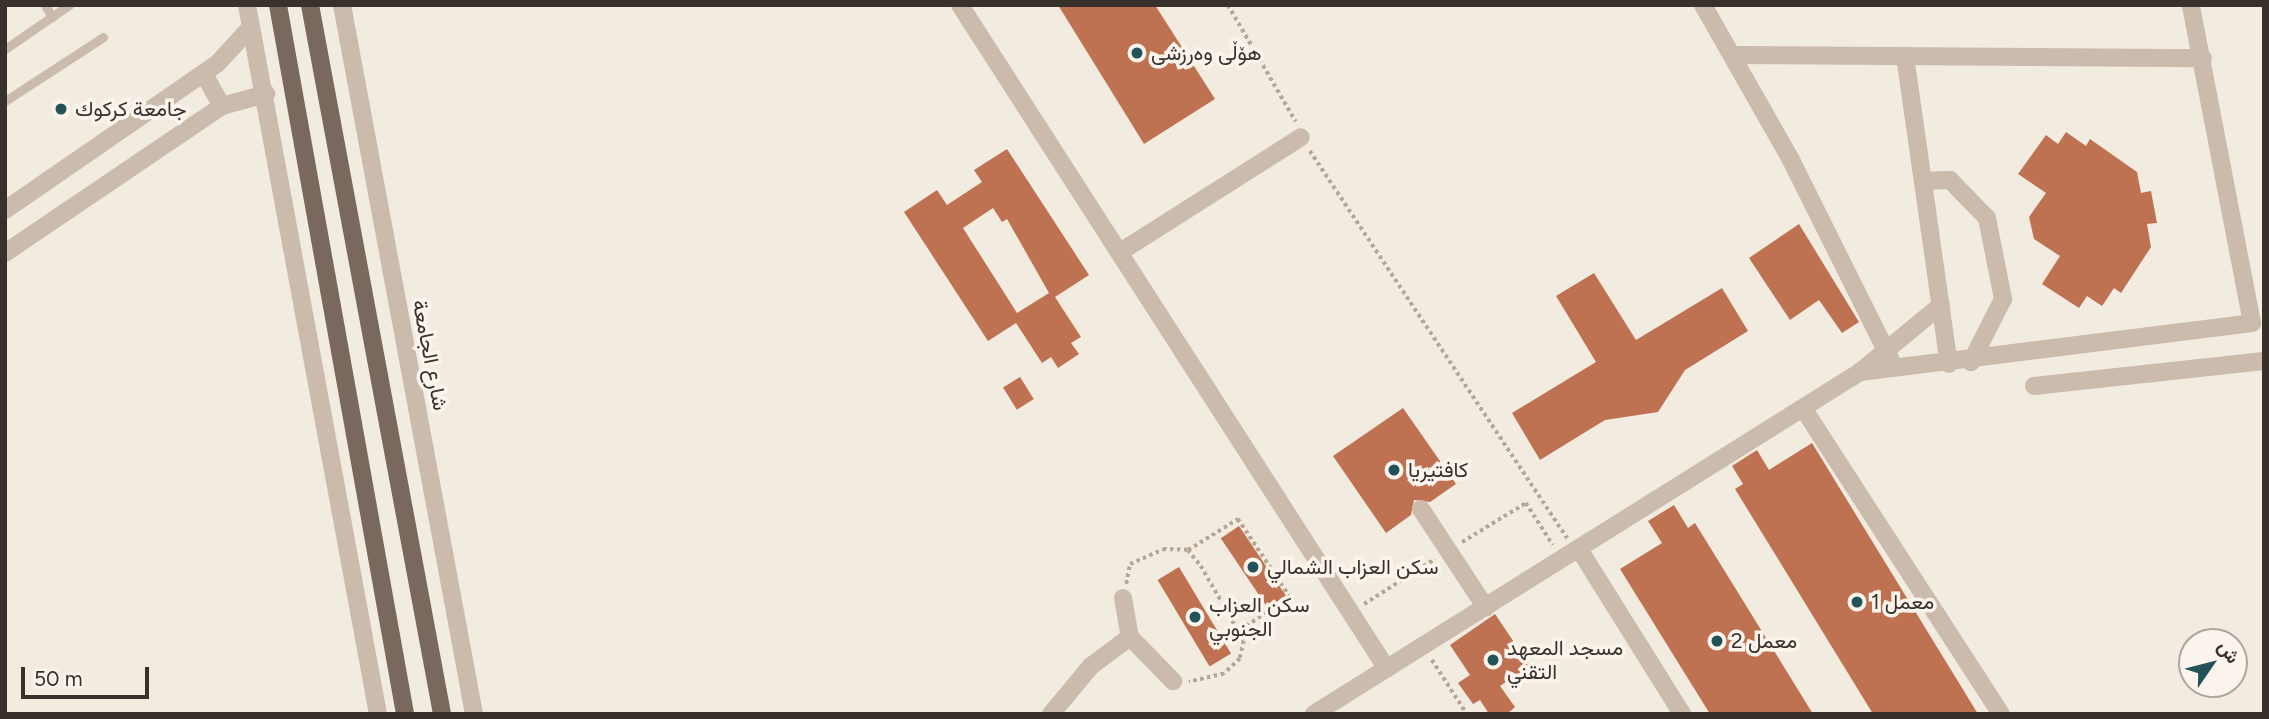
<!DOCTYPE html>
<html>
<head>
<meta charset="utf-8">
<style>
  body { margin:0 }
  #map { position:relative; width:2269px; height:719px; overflow:hidden; background:#f2ebe0; font-family:Figtree,Vazirmatn,sans-serif }
  div>[style] { position:absolute }
  .building>* { inset:0; background:#bf7252; transform-origin:0 0 }
  .path>* { height:3.5px; margin-top:-1.75px; transform-origin:0; background:repeating-linear-gradient(90deg,#b6a697 0 3.5px,transparent 0 7px) }
  .service>* { height:9px; margin:-4.5px; padding:0 4.5px; transform-origin:4.5px; border-radius:4.5px; background:#cabbad }
  .minor>* { height:18px; margin:-9px; padding:0 9px; transform-origin:9px; border-radius:9px; background:#cabbad }
  .tertiary>* { height:18px; margin:-9px; padding:0 9px; transform-origin:9px; border-radius:9px; background:#cabbad }
  .primary>* { height:18px; margin:-9px; padding:0 9px; transform-origin:9px; border-radius:9px; background:#79685d }
  .dots>* { width:19px; height:19px; translate:-50% -50%; box-sizing:border-box; border:4px solid #faf4ed; border-radius:50% }
  span { translate:-50% -50%; white-space:nowrap; text-align:center; line-height:1.15; -webkit-text-stroke:7px #faf4ed; paint-order:stroke }
  .poi-label { font-size:21px; color:#38302b }
  .left { translate:0 -50%; text-align:left }
  .street-label { font-size:21px; color:#38302b }
  .frame { position:absolute; inset:0; border:7px solid #38302b; pointer-events:none }
  .north { position:absolute; left:2178px; top:628px; width:70px; height:70px; box-sizing:border-box; background:#faf4ed; border:2px solid #aca69f; border-radius:50%; rotate:55deg; font-size:19px; font-weight:700; line-height:28px; text-align:center; color:#38302b }
  .north::after { content:''; display:block; margin:auto; width:24px; height:32px; background:#235258; clip-path:polygon(50% 0,100% 100%,50% 72%,0 100%) }
  .scale { position:absolute; left:21px; top:667px; width:128px; height:32px; box-sizing:border-box; border:4px solid #38302b; border-top:0; padding-left:9px; font-size:21px; line-height:24px; white-space:nowrap; color:#38302b; -webkit-text-stroke:5px #faf4ed; paint-order:stroke }
</style>
</head>
<body>
<div id="map">
  <div class="building">
    <i style="clip-path:polygon(1058px 5px,1155px 5px,1215px 99px,1144px 144px)"></i>
    <i style="clip-path:polygon(2066px 132px,2086px 146px,2090px 139px,2137px 172px,2141px 193px,2151px 191px,2157px 223px,2147px 224px,2151px 247px,2121px 293px,2114px 288px,2102px 306px,2087px 296px,2079px 308px,2042px 284px,2060px 256px,2034px 239px,2029px 217px,2046px 193px,2018px 174px,2046px 135px,2058px 144px)"></i>
    <i style="clip-path:polygon(evenodd,1007px 149px,1089px 275px,1055px 297px,1081px 337px,1071px 343px,1079px 354px,1058px 368px,1051px 357px,1042px 363px,1016px 323px,988px 341px,904px 212px,937px 190px,947px 205px,982px 182px,974px 170px,1007px 149px,993px 208px,1002px 222px,1007px 219px,1049px 293px,1017px 313px,963px 228px,993px 208px)"></i>
    <i style="clip-path:polygon(1799px 224px,1859px 322px,1842px 333px,1819px 300px,1790px 320px,1749px 258px)"></i>
    <i style="clip-path:polygon(1594px 273px,1636px 340px,1722px 288px,1748px 331px,1685px 370px,1658px 412px,1605px 420px,1540px 460px,1512px 413px,1596px 362px,1556px 296px)"></i>
    <i style="left:1020px;top:377px;width:26px;height:20px;rotate:58deg"></i>
    <i style="clip-path:polygon(1403px 408px,1456px 484px,1430px 502px,1414px 500px,1411px 515px,1386px 533px,1333px 456px)"></i>
    <i style="clip-path:polygon(1812px 443px,1978px 714px,1873px 714px,1735px 489px,1743px 484px,1732px 466px,1757px 450px,1769px 470px)"></i>
    <i style="clip-path:polygon(1674px 505px,1688px 528px,1695px 523px,1813px 714px,1710px 714px,1620px 569px,1662px 543px,1648px 521px)"></i>
    <i style="left:1239px;top:526px;width:84px;height:22px;rotate:56deg"></i>
    <i style="left:1179px;top:567px;width:101px;height:25px;rotate:59deg"></i>
    <i style="clip-path:polygon(1495px 614px,1530px 666px,1500px 686px,1515px 707px,1507px 714px,1489px 714px,1480px 700px,1473px 704px,1458px 683px,1470px 675px,1450px 645px)"></i>
  </div>
  <div class="path">
    <i style="left:1228px;top:5px;width:135px;rotate:59.8deg"></i>
    <i style="left:1310px;top:151px;width:465px;rotate:56.4deg"></i>
    <i style="left:1462px;top:542px;width:75px;rotate:-31.4deg"></i>
    <i style="left:1526px;top:503px;width:50px;rotate:57.3deg"></i>
    <i style="left:1188px;top:550px;width:59px;rotate:-31.8deg"></i>
    <i style="left:1238px;top:519px;width:94px;rotate:56.3deg"></i>
    <i style="left:1290px;top:597px;width:63px;rotate:146.1deg"></i>
    <i style="left:1126px;top:584px;width:20px;rotate:-79deg"></i>
    <i style="left:1130px;top:564px;width:36px;rotate:-24deg"></i>
    <i style="left:1163px;top:549px;width:25px;rotate:2deg"></i>
    <i style="left:1188px;top:550px;width:21px;rotate:51deg"></i>
    <i style="left:1201px;top:566px;width:86px;rotate:60.2deg"></i>
    <i style="left:1244px;top:641px;width:18px;rotate:103deg"></i>
    <i style="left:1240px;top:659px;width:22px;rotate:137deg"></i>
    <i style="left:1224px;top:674px;width:36px;rotate:167deg"></i>
    <i style="left:1364px;top:604px;width:84px;rotate:-32.4deg"></i>
    <i style="left:1432px;top:660px;width:64px;rotate:57.1deg"></i>
  </div>
  <div class="service">
    <i style="left:45px;top:5px;width:14px;rotate:60deg"></i>
    <i style="left:5px;top:49px;width:78px;rotate:-34.5deg"></i>
    <i style="left:5px;top:101px;width:117px;rotate:-33.1deg"></i>
  </div>
  <div class="minor">
    <i style="left:960px;top:5px;width:789px;rotate:57.26deg"></i>
    <i style="left:1703px;top:5px;width:178px;rotate:60.4deg"></i>
    <i style="left:1791px;top:160px;width:225px;rotate:63.5deg"></i>
    <i style="left:1733px;top:55px;width:470px;rotate:0.4deg"></i>
    <i style="left:1905px;top:56px;width:311px;rotate:81.9deg"></i>
    <i style="left:1923px;top:181px;width:27px;rotate:-2deg"></i>
    <i style="left:1950px;top:180px;width:53px;rotate:45.8deg"></i>
    <i style="left:1987px;top:218px;width:83px;rotate:78.8deg"></i>
    <i style="left:2003px;top:299px;width:71px;rotate:116.9deg"></i>
    <i style="left:1120px;top:252px;width:214px;rotate:-32.4deg"></i>
    <i style="left:1860px;top:372px;width:395px;rotate:-7.1deg"></i>
    <i style="left:2252px;top:323px;width:324px;rotate:-100.9deg"></i>
    <i style="left:2034px;top:386px;width:231px;rotate:-6.2deg"></i>
    <i style="left:1803px;top:408px;width:364px;rotate:57.1deg"></i>
    <i style="left:1421px;top:509px;width:118px;rotate:56.7deg"></i>
    <i style="left:1579px;top:549px;width:195px;rotate:58deg"></i>
    <i style="left:1123px;top:598px;width:40px;rotate:80deg"></i>
    <i style="left:1130px;top:637px;width:62px;rotate:45.7deg"></i>
    <i style="left:1051px;top:714px;width:62px;rotate:-50.2deg"></i>
    <i style="left:1091px;top:666px;width:49px;rotate:-36.6deg"></i>
    <i style="left:1314px;top:714px;width:644px;rotate:-32.06deg"></i>
    <i style="left:1860px;top:372px;width:105px;rotate:-39.6deg"></i>
  </div>
  <div class="tertiary">
    <i style="left:247px;top:5px;width:721px;rotate:79.53deg"></i>
    <i style="left:342px;top:5px;width:721px;rotate:79.45deg"></i>
    <i style="left:204px;top:74px;width:37px;rotate:61deg"></i>
    <i style="left:5px;top:210px;width:257px;rotate:-34.6deg"></i>
    <i style="left:217px;top:64px;width:50px;rotate:-47.4deg"></i>
    <i style="left:5px;top:253px;width:262px;rotate:-34.1deg"></i>
    <i style="left:222px;top:106px;width:46px;rotate:-15.3deg"></i>
  </div>
  <div class="primary">
    <i style="left:278px;top:5px;width:720px;rotate:79.84deg"></i>
    <i style="left:310px;top:5px;width:721px;rotate:79.45deg"></i>
  </div>
  <div class="dots">
    <i style="left:1137px;top:53px;background:#235258"></i>
    <i style="left:61px;top:109px;background:#235258"></i>
    <i style="left:1394px;top:470px;background:#235258"></i>
    <i style="left:1253px;top:567px;background:#235258"></i>
    <i style="left:1857px;top:602px;background:#235258"></i>
    <i style="left:1195px;top:617px;background:#235258"></i>
    <i style="left:1717px;top:641px;background:#235258"></i>
    <i style="left:1493px;top:660px;background:#235258"></i>
  </div>
  <div class="poi-label">
    <span class="left" style="left:1151px;top:53px">هۆڵی وەرزشی</span>
    <span class="left" style="left:75px;top:109px">جامعة كركوك</span>
    <span class="left" style="left:1408px;top:470px">کافتیریا</span>
    <span class="left" style="left:1267px;top:567px">سكن العزاب الشمالي</span>
    <span class="left" style="left:1871px;top:602px">معمل 1</span>
    <span class="left" style="left:1209px;top:617px">سكن العزاب<br>الجنوبي</span>
    <span class="left" style="left:1731px;top:641px">معمل 2</span>
    <span class="left" style="left:1507px;top:660px">مسجد المعهد<br>التقني</span>
  </div>
  <div class="street-label">
    <span style="left:430px;top:355px;rotate:79deg">شارع الجامعة</span>
  </div>
  <div class="frame"></div>
  <div class="north">ش</div>
  <div class="scale">50 m</div>
</div>
</body>
</html>
